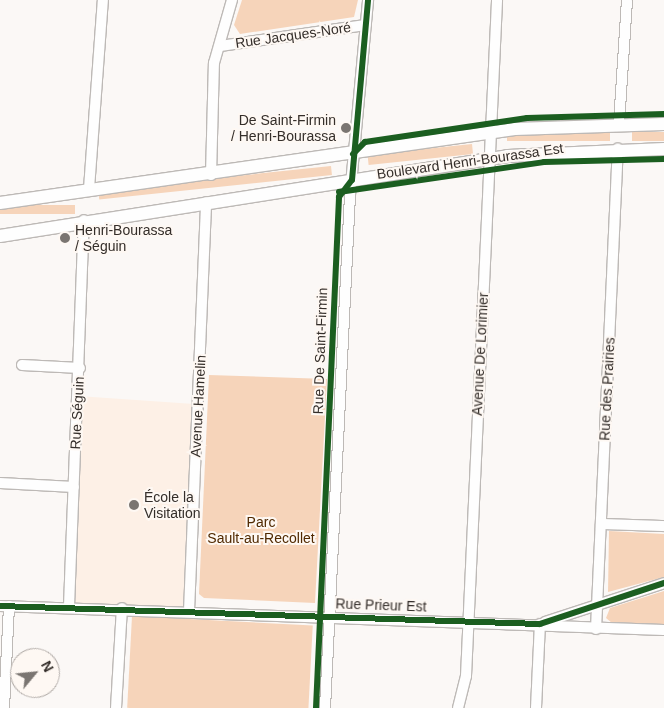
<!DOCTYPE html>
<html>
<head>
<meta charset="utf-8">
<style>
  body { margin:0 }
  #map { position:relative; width:664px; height:708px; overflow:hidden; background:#fbf8f6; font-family:Arial,sans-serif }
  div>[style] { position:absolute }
  .built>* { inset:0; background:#fdf0e6; transform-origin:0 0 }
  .green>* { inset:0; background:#f6d4ba; transform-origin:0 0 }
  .roads { filter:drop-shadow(1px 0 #bdb9b6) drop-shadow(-1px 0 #bdb9b6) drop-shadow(0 1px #bdb9b6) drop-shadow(0 -1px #bdb9b6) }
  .minor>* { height:10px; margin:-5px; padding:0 5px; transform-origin:5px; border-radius:5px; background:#fefefe }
  .major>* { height:12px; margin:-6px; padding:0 6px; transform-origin:6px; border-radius:6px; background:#fefefe }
  .cycleway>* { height:6px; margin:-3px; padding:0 3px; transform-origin:3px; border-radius:3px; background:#1b5e20 }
  .dots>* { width:14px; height:14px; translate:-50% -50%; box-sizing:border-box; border:2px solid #fef8f3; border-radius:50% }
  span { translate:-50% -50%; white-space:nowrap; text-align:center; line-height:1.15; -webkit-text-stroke:4px #fef8f3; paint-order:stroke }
  .street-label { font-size:14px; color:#342e2a }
  .poi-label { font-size:14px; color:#342e2a }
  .right { translate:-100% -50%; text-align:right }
  .left { translate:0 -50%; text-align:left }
  .park-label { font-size:14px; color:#502901 }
  .north { position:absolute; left:10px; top:648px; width:50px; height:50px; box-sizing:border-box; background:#fef8f3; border:1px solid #ada7a3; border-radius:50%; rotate:62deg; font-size:14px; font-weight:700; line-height:20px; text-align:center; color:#342e2a }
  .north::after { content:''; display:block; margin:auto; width:18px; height:22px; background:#7a7571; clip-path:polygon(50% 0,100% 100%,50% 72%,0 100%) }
</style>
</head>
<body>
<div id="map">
  <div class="built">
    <i style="left:78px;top:396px;width:120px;height:210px;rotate:4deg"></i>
  </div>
  <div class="green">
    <i style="clip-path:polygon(242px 0,358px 0,354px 17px,240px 34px,234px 25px)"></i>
    <i style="left:610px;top:132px;width:9px;height:103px;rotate:90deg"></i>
    <i style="left:632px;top:132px;width:32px;height:9px"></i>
    <i style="left:472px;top:144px;width:10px;height:105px;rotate:84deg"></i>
    <i style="left:331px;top:166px;width:9px;height:234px;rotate:84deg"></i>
    <i style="left:75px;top:205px;width:9px;height:76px;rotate:90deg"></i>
    <i style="clip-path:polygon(209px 375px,327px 379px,315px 603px,204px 598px,199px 594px)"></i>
    <i style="clip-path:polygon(609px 531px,664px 534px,664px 577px,608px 592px)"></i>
    <i style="clip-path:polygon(664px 591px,664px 625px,612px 623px,606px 618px,610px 608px)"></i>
    <i style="left:132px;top:616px;width:181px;height:92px;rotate:3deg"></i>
  </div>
  <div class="roads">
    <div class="minor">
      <i style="left:220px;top:46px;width:147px;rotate:-8.2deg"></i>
      <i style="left:619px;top:124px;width:124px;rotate:-86.3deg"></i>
      <i style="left:211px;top:175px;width:112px;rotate:-88.5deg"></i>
      <i style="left:214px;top:63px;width:66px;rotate:-74.1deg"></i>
      <i style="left:89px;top:189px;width:190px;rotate:-85.8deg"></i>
      <i style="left:22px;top:365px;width:58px;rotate:3deg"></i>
      <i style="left:0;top:483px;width:74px;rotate:3.1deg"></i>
      <i style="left:601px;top:524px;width:63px;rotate:1.8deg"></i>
      <i style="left:0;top:606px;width:664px;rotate:2.07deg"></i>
      <i style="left:69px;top:606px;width:386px;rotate:-87.8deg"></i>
      <i style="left:189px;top:611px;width:409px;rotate:-87.6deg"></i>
      <i style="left:545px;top:622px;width:125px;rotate:-18.1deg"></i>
      <i style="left:596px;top:629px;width:481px;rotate:-87.4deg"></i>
      <i style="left:4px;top:708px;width:102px;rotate:-87.2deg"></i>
      <i style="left:116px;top:708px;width:100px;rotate:-86.6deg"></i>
      <i style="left:325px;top:708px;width:514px;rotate:-87.21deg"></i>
      <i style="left:350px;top:195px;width:196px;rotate:-84.7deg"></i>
      <i style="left:458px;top:708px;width:33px;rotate:-76deg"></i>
      <i style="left:466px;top:676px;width:677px;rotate:-87.37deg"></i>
      <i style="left:536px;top:708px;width:84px;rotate:-87.3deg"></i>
    </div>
    <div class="major">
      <i style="left:0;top:203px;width:520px;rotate:-8.18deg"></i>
      <i style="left:515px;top:129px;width:149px;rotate:-1.9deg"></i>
      <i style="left:0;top:236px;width:514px;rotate:-8.95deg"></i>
      <i style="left:508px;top:156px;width:156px;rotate:-2.6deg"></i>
    </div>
  </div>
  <div class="cycleway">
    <i style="left:353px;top:154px;width:17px;rotate:-45deg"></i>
    <i style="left:365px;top:142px;width:164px;rotate:-8.4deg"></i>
    <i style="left:527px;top:118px;width:137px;rotate:-1.7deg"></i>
    <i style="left:339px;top:192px;width:207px;rotate:-8.3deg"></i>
    <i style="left:544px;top:162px;width:120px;rotate:-1.4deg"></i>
    <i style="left:0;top:606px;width:540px;rotate:1.91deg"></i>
    <i style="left:540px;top:624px;width:131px;rotate:-18.3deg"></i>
    <i style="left:316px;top:708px;width:512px;rotate:-87.42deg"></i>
    <i style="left:339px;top:197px;width:21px;rotate:-53deg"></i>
    <i style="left:352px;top:180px;width:181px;rotate:-84.9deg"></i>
  </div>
  <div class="dots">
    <i style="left:346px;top:128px;background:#7a7571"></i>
    <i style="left:65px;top:238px;background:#7a7571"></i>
    <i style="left:134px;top:505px;background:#7a7571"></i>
  </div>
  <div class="street-label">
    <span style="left:293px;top:35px;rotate:-8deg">Rue Jacques-Noré</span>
    <span style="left:470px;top:161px;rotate:-8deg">Boulevard Henri-Bourassa Est</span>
    <span style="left:320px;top:351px;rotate:-88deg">Rue De Saint-Firmin</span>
    <span style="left:480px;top:354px;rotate:-87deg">Avenue De Lorimier</span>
    <span style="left:607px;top:389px;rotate:-87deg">Rue des Prairies</span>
    <span style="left:198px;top:406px;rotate:-87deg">Avenue Hamelin</span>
    <span style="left:77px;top:413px;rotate:-87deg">Rue Séguin</span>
    <span style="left:381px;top:605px;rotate:2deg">Rue Prieur Est</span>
  </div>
  <div class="poi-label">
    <span class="right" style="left:336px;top:128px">De Saint-Firmin<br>/ Henri-Bourassa</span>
    <span class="left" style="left:75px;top:238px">Henri-Bourassa<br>/ Séguin</span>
    <span class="left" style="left:144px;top:505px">École la<br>Visitation</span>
  </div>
  <div class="park-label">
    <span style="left:261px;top:530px">Parc<br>Sault-au-Recollet</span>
  </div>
  <div class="north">N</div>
</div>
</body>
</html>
